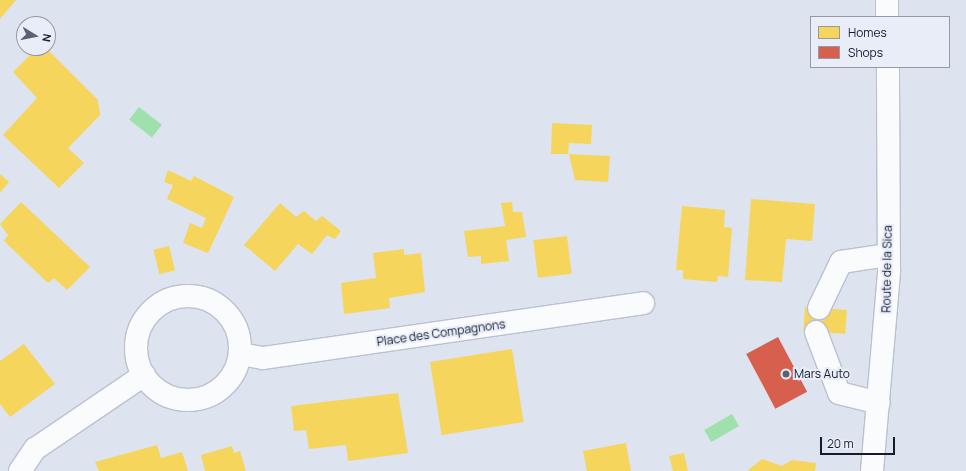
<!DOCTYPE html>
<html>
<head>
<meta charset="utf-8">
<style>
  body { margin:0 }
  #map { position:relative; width:966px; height:471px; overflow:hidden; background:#dde3ef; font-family:Manrope,sans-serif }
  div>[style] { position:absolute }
  .water>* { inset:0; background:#9fe1ad; transform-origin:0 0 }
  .homes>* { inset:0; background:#f6d55c; transform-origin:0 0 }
  .shops>* { inset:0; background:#d6604d; transform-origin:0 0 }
  .roads { filter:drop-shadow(1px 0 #bac1d0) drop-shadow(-1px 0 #bac1d0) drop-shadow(0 1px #bac1d0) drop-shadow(0 -1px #bac1d0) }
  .minor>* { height:22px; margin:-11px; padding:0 11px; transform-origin:11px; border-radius:11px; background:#fafbfd }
  .minor>.ring { margin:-11px; padding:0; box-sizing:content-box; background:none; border:22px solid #fafbfd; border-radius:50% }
  .dots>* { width:11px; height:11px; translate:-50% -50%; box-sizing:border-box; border:2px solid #e8edf8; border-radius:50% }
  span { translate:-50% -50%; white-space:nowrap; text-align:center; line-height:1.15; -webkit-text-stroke:4px #e8edf8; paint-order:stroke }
  .street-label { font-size:12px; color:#151c30 }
  .poi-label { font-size:12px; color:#151c30 }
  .left { translate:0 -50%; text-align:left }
  .legend { position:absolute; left:810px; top:16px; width:140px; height:52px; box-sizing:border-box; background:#e8edf8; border:1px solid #9499a8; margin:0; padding:5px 7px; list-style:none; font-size:12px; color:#151c30 }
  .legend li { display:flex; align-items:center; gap:8px; height:20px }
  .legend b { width:20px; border:1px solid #9499a8 }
  .north { position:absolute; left:16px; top:16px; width:40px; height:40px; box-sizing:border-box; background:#e8edf8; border:1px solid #9499a8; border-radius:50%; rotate:100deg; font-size:11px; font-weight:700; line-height:16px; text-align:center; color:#151c30 }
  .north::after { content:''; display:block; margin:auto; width:14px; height:18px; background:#5b6273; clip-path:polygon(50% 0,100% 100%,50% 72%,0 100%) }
  .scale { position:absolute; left:820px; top:437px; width:75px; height:18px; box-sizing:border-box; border:2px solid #151c30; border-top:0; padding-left:5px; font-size:12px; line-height:14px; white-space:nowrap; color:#151c30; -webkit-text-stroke:3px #e8edf8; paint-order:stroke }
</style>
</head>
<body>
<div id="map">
  <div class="water">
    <i style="left:139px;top:107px;width:29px;height:16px;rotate:38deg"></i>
    <i style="left:732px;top:414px;width:14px;height:32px;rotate:60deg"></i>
  </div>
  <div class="homes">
    <i style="clip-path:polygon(0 0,16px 0,0 19px)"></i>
    <i style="clip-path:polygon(37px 48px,46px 48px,98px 100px,100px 115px,68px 148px,84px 163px,59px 188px,3px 135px,37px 98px,13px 72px)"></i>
    <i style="clip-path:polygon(552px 123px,592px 125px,591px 144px,569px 143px,568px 154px,551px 154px)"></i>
    <i style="clip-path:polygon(569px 154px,610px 156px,608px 182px,575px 180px)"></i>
    <i style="clip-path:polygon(168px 170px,191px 181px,194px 176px,234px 197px,208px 253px,183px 243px,190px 223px,202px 228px,206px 218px,167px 199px,173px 185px,164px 182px)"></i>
    <i style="clip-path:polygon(0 174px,9px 182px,0 193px)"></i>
    <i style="clip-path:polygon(751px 199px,815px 204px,812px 241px,786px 239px,782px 282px,745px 280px)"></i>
    <i style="clip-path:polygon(21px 202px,90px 267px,67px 290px,54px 278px,48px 283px,4px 241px,8px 235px,0 224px)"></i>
    <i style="clip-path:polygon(512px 202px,513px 212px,522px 212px,526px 237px,506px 240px,509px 261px,481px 264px,481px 256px,468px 257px,464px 231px,505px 226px,501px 203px)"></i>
    <i style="clip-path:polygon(280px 203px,296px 217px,304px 211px,316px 221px,322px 216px,341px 231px,335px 239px,327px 235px,312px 254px,298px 244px,275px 271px,244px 245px)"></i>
    <i style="clip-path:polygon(682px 206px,725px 210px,724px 227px,732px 228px,728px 277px,718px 276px,717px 282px,683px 279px,683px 270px,676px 270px)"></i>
    <i style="left:567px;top:236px;width:38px;height:34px;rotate:83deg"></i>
    <i style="left:169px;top:246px;width:25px;height:16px;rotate:76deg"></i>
    <i style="clip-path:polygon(404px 249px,404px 255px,421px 253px,425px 292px,389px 298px,390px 308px,344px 314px,341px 283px,376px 278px,373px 253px)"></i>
    <i style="left:805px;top:307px;width:42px;height:24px;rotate:4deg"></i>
    <i style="clip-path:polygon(24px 344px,55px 384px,10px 417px,0 404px,0 361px)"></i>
    <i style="left:512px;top:349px;width:74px;height:83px;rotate:81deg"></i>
    <i style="clip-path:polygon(398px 393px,408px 453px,348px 461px,346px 445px,309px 449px,306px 430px,294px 431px,291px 406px)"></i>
    <i style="clip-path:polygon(626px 443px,631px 471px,587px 471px,583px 451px)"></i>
    <i style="clip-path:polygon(157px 445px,161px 458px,182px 452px,188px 471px,99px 471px,95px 462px)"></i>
    <i style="clip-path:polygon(232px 446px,234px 453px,240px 451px,246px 471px,205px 471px,201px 455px)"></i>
    <i style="clip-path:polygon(684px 453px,688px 471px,673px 471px,669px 456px)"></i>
    <i style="clip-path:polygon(762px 459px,782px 466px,792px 460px,816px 463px,815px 471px,747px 471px)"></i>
  </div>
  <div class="shops">
    <i style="left:778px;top:337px;width:62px;height:36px;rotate:62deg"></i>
  </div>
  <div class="roads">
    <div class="minor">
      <i style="left:887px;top:0;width:17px;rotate:90deg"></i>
      <i class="ring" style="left:136px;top:296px;width:82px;height:82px"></i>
      <i style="left:819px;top:308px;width:51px;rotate:-64.4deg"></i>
      <i style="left:841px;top:262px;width:48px;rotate:-8.5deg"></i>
      <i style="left:816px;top:332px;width:65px;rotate:69.3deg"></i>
      <i style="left:839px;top:393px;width:41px;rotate:14deg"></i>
      <i style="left:240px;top:354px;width:23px;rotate:10deg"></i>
      <i style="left:263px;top:358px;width:384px;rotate:-8.2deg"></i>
      <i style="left:20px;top:471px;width:27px;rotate:-56deg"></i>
      <i style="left:35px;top:449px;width:132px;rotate:-34.2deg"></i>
      <i style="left:872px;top:471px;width:201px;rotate:-85.1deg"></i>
      <i style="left:889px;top:271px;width:204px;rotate:-90.3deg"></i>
    </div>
  </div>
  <div class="dots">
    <i style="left:786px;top:374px;background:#5b6273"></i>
  </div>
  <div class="street-label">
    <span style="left:887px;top:269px;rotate:-89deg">Route de la Sica</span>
    <span style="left:441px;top:333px;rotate:-8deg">Place des Compagnons</span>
  </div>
  <div class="poi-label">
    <span class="left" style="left:794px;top:374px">Mars Auto</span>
  </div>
  <ul class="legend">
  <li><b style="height:11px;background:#f6d55c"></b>Homes</li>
  <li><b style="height:11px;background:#d6604d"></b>Shops</li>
  </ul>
  <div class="north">N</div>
  <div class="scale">20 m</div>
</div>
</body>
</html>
